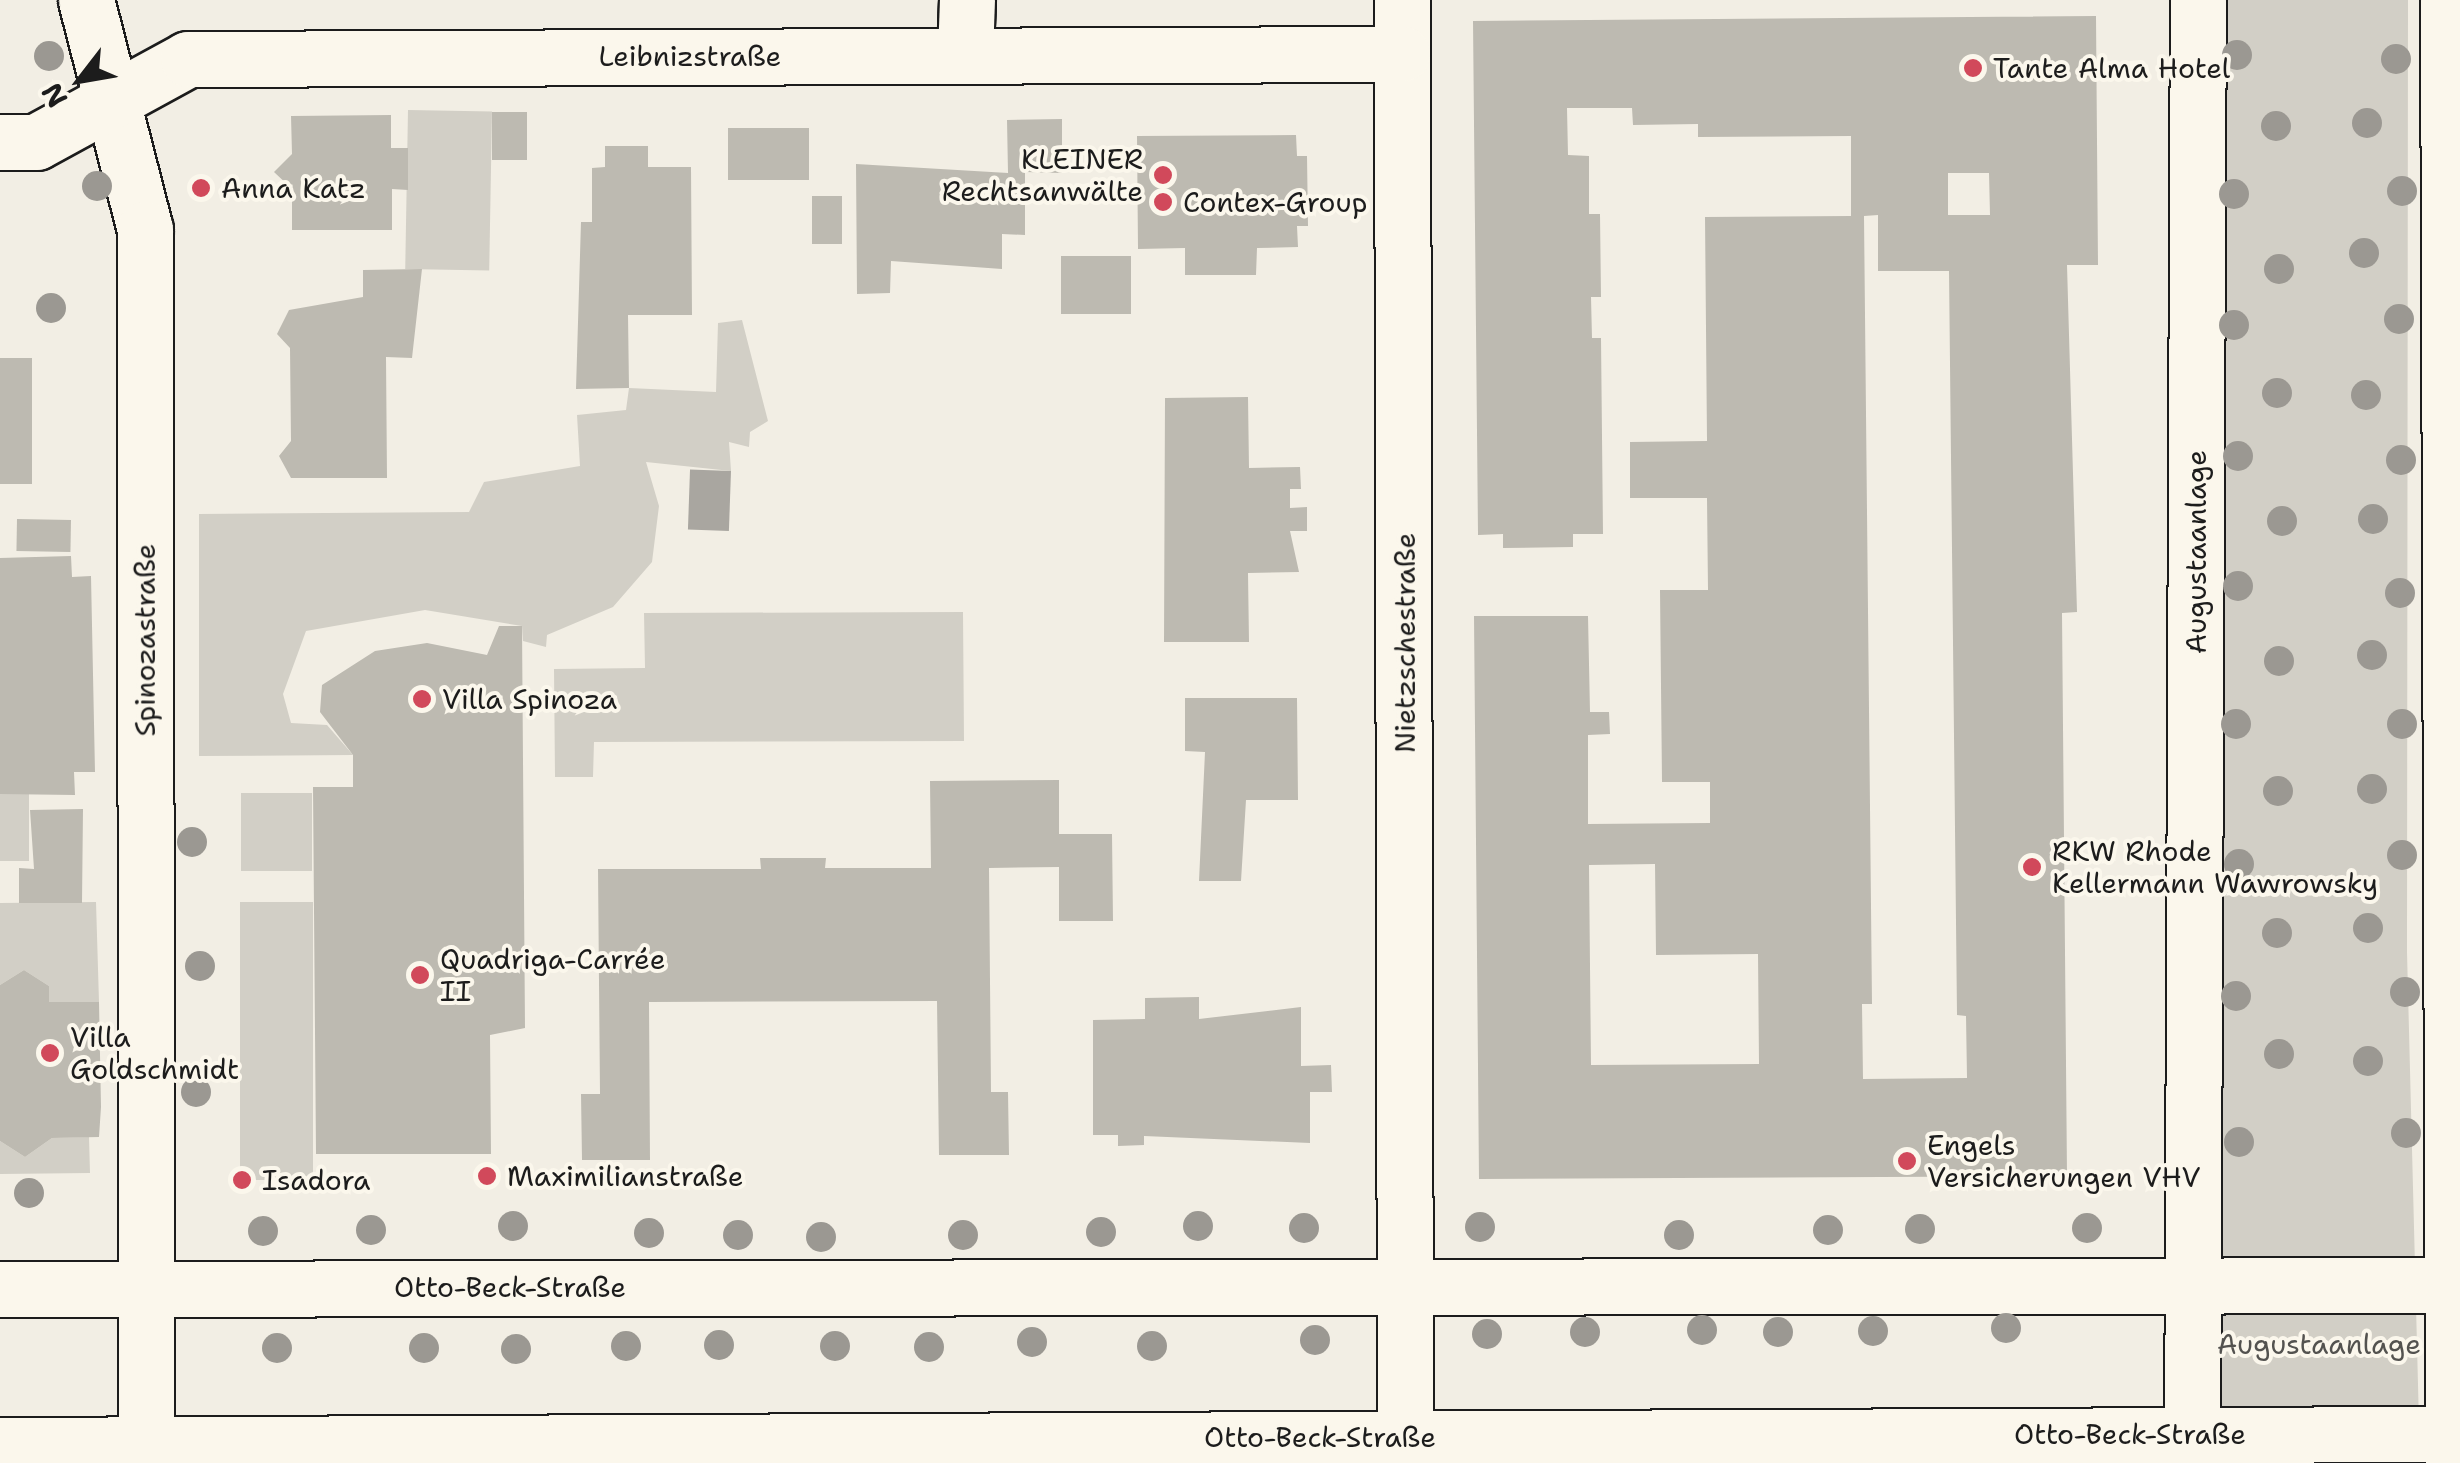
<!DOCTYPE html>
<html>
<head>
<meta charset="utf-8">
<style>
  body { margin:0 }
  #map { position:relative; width:2460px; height:1463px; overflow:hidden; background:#f2eee4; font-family:"Shantell Sans",sans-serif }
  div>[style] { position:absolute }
  .green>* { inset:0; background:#d2cfc6; transform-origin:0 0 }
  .water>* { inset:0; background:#a9a6a0; transform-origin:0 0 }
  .building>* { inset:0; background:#bdbab1; transform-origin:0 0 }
  .roads { filter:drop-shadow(2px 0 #1c1c1c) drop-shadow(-2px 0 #1c1c1c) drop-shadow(0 2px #1c1c1c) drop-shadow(0 -2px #1c1c1c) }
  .minor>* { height:55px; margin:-27.5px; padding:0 27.5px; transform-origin:27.5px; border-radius:27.5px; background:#fbf7ec }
  .major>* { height:55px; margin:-27.5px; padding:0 27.5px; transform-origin:27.5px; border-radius:27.5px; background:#fbf7ec }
  .trees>* { width:30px; height:30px; margin:-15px; border-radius:50%; background:#9b9892 }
  .dots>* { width:28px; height:28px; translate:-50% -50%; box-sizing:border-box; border:5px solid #fbf7ec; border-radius:50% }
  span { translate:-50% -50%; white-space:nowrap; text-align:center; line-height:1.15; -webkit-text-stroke:8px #fbf7ec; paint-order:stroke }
  .street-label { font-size:28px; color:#1c1c1c }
  .poi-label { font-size:28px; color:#1c1c1c }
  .left { translate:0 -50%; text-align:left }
  .right { translate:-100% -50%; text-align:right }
  .park-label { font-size:28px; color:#53524f }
  .north { position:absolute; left:30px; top:30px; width:100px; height:100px; -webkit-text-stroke:8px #fbf7ec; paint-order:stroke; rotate:239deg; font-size:28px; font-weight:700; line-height:40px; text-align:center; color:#1c1c1c }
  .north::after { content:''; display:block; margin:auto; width:35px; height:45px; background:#1c1c1c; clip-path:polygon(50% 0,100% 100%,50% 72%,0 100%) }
</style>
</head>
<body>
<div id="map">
  <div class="green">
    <i style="clip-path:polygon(2215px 0,2408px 0,2407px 952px,2420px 1463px,2221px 1463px)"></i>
    <i style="left:408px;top:110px;width:84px;height:159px;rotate:1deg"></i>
    <i style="clip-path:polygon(742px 320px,768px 421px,750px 432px,749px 447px,729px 442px,731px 471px,646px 462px,659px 506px,652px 562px,613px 607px,547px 635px,546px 647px,523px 641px,522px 626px,425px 610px,306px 631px,283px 694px,291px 723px,327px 725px,353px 755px,199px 756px,199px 514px,469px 512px,484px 482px,580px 466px,577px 415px,626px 410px,629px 388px,716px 392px,718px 323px)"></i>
    <i style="clip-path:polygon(963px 612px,964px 741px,594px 742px,593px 777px,555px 777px,554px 669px,645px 668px,644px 613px)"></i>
    <i style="left:241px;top:793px;width:71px;height:78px"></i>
    <i style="left:0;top:794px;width:29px;height:67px"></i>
    <i style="clip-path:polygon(96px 902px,99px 1002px,49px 1002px,49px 986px,24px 970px,0 985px,0 903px)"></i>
    <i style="left:240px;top:902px;width:73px;height:278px"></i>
    <i style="clip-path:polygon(89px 1137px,90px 1173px,0 1174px,0 1141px,25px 1157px,52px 1138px)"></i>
  </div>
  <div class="water">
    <i style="left:731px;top:471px;width:60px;height:41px;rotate:92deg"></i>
  </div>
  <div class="building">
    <i style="clip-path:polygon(evenodd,2096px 16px,2098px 265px,2067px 265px,2077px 612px,2062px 613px,2067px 1176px,1479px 1179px,1474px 616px,1588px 616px,1590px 712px,1609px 712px,1610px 734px,1588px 735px,1588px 824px,1710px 823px,1710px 782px,1662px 782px,1660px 590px,1708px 590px,1707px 498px,1630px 498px,1630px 442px,1707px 441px,1705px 217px,1851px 216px,1851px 136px,1698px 137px,1698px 124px,1633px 125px,1632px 108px,1567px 108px,1568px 155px,1589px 156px,1589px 214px,1600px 214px,1601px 297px,1591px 297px,1592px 338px,1601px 338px,1603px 534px,1573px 534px,1573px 547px,1503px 548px,1503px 534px,1478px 535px,1473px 21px,2096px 16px,1948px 173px,1989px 173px,1990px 215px,1948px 215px,1948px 173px,2096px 16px,1878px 215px,1878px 271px,1949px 271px,1957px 1015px,1966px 1016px,1967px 1078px,1863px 1079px,1862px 1004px,1872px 1004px,1864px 216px,1878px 215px,2096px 16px,1655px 864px,1656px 955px,1758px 954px,1759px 1064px,1591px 1065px,1589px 865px,1655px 864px)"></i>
    <i style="left:492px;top:112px;width:35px;height:48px"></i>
    <i style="clip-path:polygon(391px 115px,391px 148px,408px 148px,408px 190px,392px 189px,392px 230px,292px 230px,292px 189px,274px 172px,292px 154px,291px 116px)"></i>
    <i style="clip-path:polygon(1062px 119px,1062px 173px,1025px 172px,1025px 235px,1002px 234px,1002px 269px,891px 261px,890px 293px,857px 294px,856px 164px,1008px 173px,1007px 120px)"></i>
    <i style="left:809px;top:128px;width:52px;height:81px;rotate:90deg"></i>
    <i style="clip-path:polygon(1296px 135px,1297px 156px,1307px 156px,1308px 226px,1297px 226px,1298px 247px,1257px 248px,1256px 275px,1185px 275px,1185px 248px,1138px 249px,1137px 136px)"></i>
    <i style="clip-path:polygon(605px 146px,648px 146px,648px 167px,691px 167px,692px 315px,628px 315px,629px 388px,576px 389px,581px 222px,592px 222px,592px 168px,605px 167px)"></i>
    <i style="left:812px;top:196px;width:30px;height:48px"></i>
    <i style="left:1061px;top:256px;width:70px;height:58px"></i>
    <i style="clip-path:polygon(422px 269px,412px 358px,386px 357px,387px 478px,291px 478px,279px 456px,291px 441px,290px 348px,277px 334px,289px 310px,363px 297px,363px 270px)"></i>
    <i style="left:0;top:358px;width:32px;height:126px"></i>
    <i style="clip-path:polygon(1248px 397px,1249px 468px,1300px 467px,1301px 489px,1290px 489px,1290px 508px,1307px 507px,1307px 531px,1290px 531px,1299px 572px,1248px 573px,1249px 642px,1164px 642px,1165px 398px)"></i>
    <i style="left:17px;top:519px;width:54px;height:32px;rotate:1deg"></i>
    <i style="clip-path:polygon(71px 556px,72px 577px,91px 576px,95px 772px,74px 772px,75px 795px,0 794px,0 558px)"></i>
    <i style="clip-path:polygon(499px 626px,522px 626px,525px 1028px,490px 1035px,491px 1154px,316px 1154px,313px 787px,353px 787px,353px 755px,320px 712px,322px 685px,375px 651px,427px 643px,487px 655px)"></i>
    <i style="clip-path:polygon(1185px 698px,1297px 698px,1298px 800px,1246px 800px,1241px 881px,1199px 881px,1205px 752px,1185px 751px)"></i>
    <i style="clip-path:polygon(1059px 780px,1059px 834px,1112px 834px,1113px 921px,1059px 921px,1059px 867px,989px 868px,991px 1092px,1008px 1092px,1009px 1155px,939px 1155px,937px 1001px,649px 1002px,650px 1160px,582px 1160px,581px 1094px,600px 1094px,598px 869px,761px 869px,760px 858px,826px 858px,825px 868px,931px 868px,930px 781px)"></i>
    <i style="clip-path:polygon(83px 809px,82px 903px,19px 903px,19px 868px,34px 869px,30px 810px)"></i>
    <i style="clip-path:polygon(24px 970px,49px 986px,49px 1002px,99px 1002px,101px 1107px,99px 1137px,52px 1138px,25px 1157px,0 1141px,0 985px)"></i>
    <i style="clip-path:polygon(1199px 997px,1199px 1019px,1301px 1007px,1301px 1066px,1331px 1065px,1332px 1092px,1310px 1092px,1310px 1143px,1144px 1136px,1144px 1145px,1118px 1146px,1118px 1135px,1093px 1135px,1093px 1020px,1145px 1019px,1145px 998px)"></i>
  </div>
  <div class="roads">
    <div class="minor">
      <i style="left:86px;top:0;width:236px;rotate:75.6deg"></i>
      <i style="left:145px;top:229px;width:1234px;rotate:89.95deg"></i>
      <i style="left:1402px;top:0;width:1437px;rotate:89.88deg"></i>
      <i style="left:965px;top:54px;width:54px;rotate:-87.9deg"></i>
      <i style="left:0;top:142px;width:36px"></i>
      <i style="left:36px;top:142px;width:173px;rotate:-28.6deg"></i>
      <i style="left:188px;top:59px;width:1214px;rotate:-0.24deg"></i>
      <i style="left:0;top:1289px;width:2460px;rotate:-0.09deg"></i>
      <i style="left:0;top:1445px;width:2460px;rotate:-0.26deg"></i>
    </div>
    <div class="major">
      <i style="left:2448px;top:0;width:1463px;rotate:89.8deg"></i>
      <i style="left:2192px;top:1463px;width:1463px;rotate:-89.77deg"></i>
    </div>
  </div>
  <div class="trees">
    <i style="left:2237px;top:55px"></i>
    <i style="left:49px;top:56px"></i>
    <i style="left:2396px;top:59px"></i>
    <i style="left:2367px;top:123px"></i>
    <i style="left:2276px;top:126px"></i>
    <i style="left:97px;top:186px"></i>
    <i style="left:2402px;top:191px"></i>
    <i style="left:2234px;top:194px"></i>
    <i style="left:2364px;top:253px"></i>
    <i style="left:2279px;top:269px"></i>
    <i style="left:51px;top:308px"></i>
    <i style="left:2399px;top:319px"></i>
    <i style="left:2234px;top:325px"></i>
    <i style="left:2277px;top:393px"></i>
    <i style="left:2366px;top:395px"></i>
    <i style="left:2238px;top:456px"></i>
    <i style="left:2401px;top:460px"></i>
    <i style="left:2373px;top:519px"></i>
    <i style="left:2282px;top:521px"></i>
    <i style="left:2238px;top:586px"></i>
    <i style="left:2400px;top:593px"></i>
    <i style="left:2372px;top:655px"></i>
    <i style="left:2279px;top:661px"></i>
    <i style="left:2236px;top:724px"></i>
    <i style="left:2402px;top:724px"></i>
    <i style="left:2372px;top:789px"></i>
    <i style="left:2278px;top:791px"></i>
    <i style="left:192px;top:842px"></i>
    <i style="left:2402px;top:855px"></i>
    <i style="left:2239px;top:864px"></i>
    <i style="left:2368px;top:928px"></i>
    <i style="left:2277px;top:933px"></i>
    <i style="left:200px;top:966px"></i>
    <i style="left:2405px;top:992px"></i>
    <i style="left:2236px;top:996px"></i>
    <i style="left:2279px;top:1054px"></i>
    <i style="left:2368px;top:1061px"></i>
    <i style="left:196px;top:1092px"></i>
    <i style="left:2406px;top:1133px"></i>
    <i style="left:2239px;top:1142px"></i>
    <i style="left:29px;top:1193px"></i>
    <i style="left:513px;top:1226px"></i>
    <i style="left:1198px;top:1226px"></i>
    <i style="left:1480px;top:1227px"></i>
    <i style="left:1304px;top:1228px"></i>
    <i style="left:2087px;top:1228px"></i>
    <i style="left:1920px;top:1229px"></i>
    <i style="left:371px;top:1230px"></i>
    <i style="left:1828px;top:1230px"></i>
    <i style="left:263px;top:1231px"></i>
    <i style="left:1101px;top:1232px"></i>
    <i style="left:649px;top:1233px"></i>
    <i style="left:738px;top:1235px"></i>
    <i style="left:963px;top:1235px"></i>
    <i style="left:1679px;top:1235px"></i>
    <i style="left:821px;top:1237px"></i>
    <i style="left:2006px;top:1328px"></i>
    <i style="left:1702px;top:1330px"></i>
    <i style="left:1873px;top:1331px"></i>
    <i style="left:1585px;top:1332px"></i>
    <i style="left:1778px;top:1332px"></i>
    <i style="left:1487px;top:1334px"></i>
    <i style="left:1315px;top:1340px"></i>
    <i style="left:1032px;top:1342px"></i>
    <i style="left:719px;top:1345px"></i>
    <i style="left:626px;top:1346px"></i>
    <i style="left:835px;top:1346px"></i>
    <i style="left:1152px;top:1346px"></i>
    <i style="left:929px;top:1347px"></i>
    <i style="left:277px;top:1348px"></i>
    <i style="left:424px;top:1348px"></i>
    <i style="left:516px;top:1349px"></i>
  </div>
  <div class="dots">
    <i style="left:1973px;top:68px;background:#d1495b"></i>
    <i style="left:1163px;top:175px;background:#d1495b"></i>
    <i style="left:201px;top:188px;background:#d1495b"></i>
    <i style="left:1163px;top:202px;background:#d1495b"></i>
    <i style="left:422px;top:699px;background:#d1495b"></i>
    <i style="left:2032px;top:867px;background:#d1495b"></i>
    <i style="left:420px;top:975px;background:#d1495b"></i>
    <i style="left:50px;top:1053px;background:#d1495b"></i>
    <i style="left:1907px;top:1161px;background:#d1495b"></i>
    <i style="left:487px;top:1176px;background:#d1495b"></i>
    <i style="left:242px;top:1180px;background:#d1495b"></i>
  </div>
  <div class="street-label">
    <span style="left:690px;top:56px">Leibnizstraße</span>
    <span style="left:2196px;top:552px;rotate:-90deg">Augustaanlage</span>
    <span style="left:145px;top:640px;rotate:-90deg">Spinozastraße</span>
    <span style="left:1405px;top:643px;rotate:-90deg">Nietzschestraße</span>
    <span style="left:510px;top:1287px">Otto-Beck-Straße</span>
    <span style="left:2130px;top:1434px">Otto-Beck-Straße</span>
    <span style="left:1320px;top:1437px">Otto-Beck-Straße</span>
  </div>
  <div class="poi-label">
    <span class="left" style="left:1993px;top:68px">Tante Alma Hotel</span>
    <span class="right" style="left:1143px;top:175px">KLEINER<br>Rechtsanwälte</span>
    <span class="left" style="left:221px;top:188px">Anna Katz</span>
    <span class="left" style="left:1183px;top:202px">Contex-Group</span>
    <span class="left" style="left:442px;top:699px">Villa Spinoza</span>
    <span class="left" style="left:2052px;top:867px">RKW Rhode<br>Kellermann Wawrowsky</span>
    <span class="left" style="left:440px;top:975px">Quadriga-Carrée<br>II</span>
    <span class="left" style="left:70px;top:1053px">Villa<br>Goldschmidt</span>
    <span class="left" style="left:1927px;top:1161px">Engels<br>Versicherungen VHV</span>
    <span class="left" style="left:507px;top:1176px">Maximilianstraße</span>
    <span class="left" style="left:262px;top:1180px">Isadora</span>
  </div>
  <div class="park-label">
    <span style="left:2319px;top:1344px">Augustaanlage</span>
  </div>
  <div class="north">N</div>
</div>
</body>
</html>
